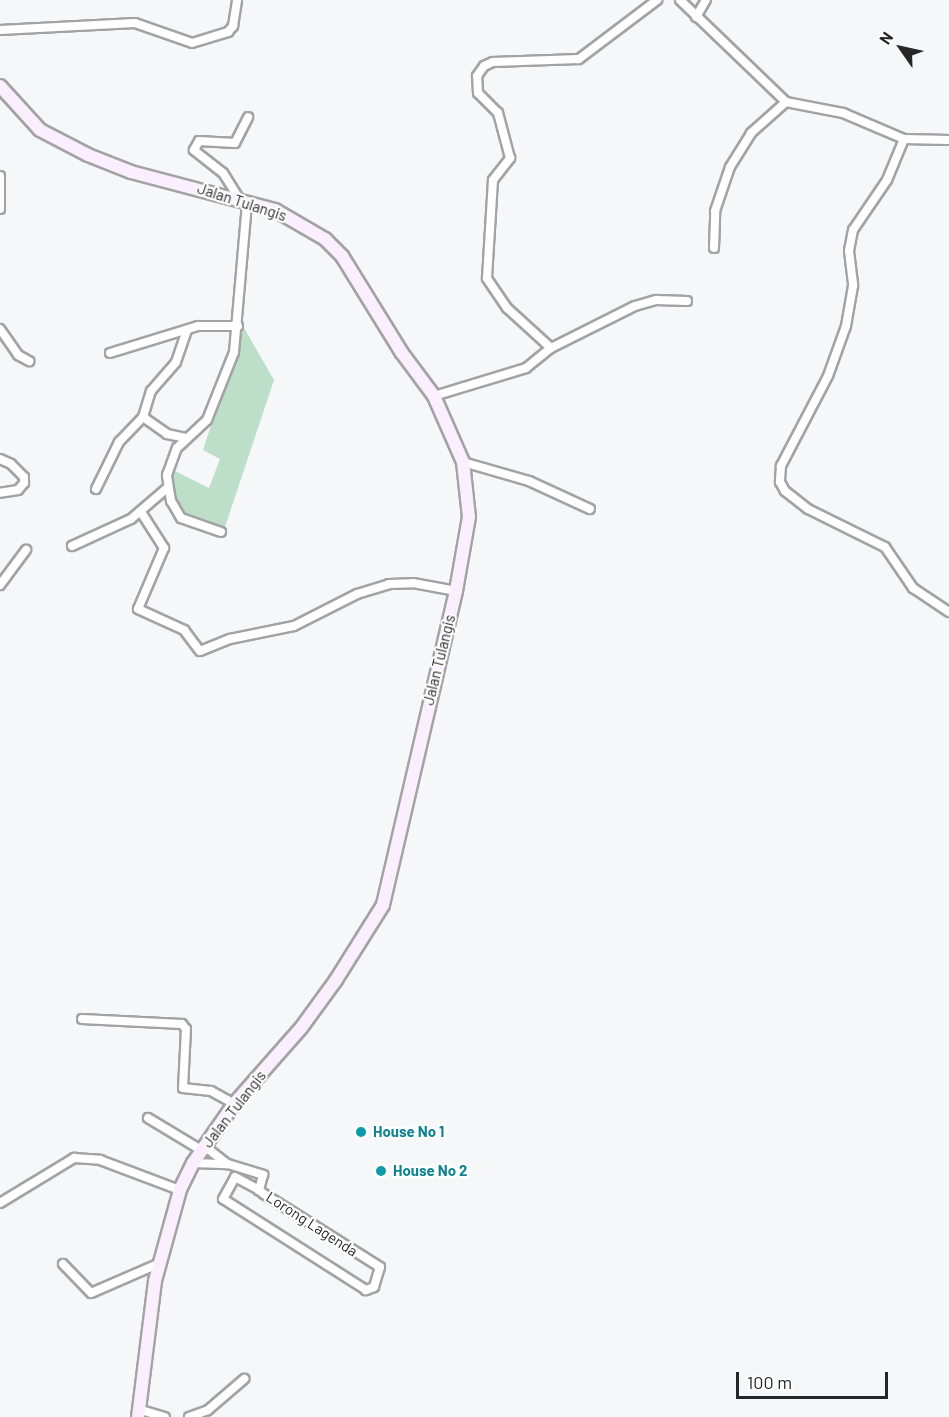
<!DOCTYPE html>
<html>
<head>
<meta charset="utf-8">
<style>
  body { margin:0 }
  #map { position:relative; width:949px; height:1417px; overflow:hidden; background:#f6f7f8; font-family:Barlow,sans-serif }
  div>[style] { position:absolute }
  .green>* { inset:0; background:#bddfca }
  .roads { filter:drop-shadow(2px 0 #a3a3a4) drop-shadow(-2px 0 #a3a3a4) drop-shadow(0 2px #a3a3a4) drop-shadow(0 -2px #a3a3a4) }
  .minor>* { height:8px; margin:-4px; padding:0 4px; transform-origin:4px; border-radius:4px; background:#fff }
  .secondary>* { height:12px; margin:-6px; padding:0 6px; transform-origin:6px; border-radius:6px; background:#faeeff }
  .dots>* { width:16px; height:16px; translate:-50% -50%; box-sizing:border-box; border:3px solid #fff; border-radius:50% }
  span { translate:-50% -50%; white-space:nowrap; text-align:center; line-height:1.15; -webkit-text-stroke:4.5px #fff; paint-order:stroke }
  .street-label { font-size:15px; color:#262626 }
  .culture-label { font-size:15px; color:#0d838f; font-weight:700 }
  .left { translate:0 -50%; text-align:left }
  .north { position:absolute; left:871px; top:18px; width:60px; height:60px; -webkit-text-stroke:4px #fff; paint-order:stroke; rotate:304deg; font-size:16px; font-weight:700; line-height:24px; text-align:center; color:#262626 }
  .north::after { content:''; display:block; margin:auto; width:21px; height:27px; background:#262626; clip-path:polygon(50% 0,100% 100%,50% 72%,0 100%) }
  .scale { position:absolute; left:736px; top:1372px; width:152px; height:27px; box-sizing:border-box; border:3px solid #262626; border-top:0; padding-left:8px; font-size:18px; line-height:21px; white-space:nowrap; color:#262626; -webkit-text-stroke:4px #fff; paint-order:stroke }
</style>
</head>
<body>
<div id="map">
  <div class="green">
    <i style="clip-path:polygon(243px 326px,274px 380px,224px 530px,182px 516px,175px 502px,171px 469px,209px 488px,220px 459px,203px 450px)"></i>
  </div>
  <div class="roads">
    <div class="minor">
      <i style="left:680px;top:0;width:147px;rotate:43.9deg"></i>
      <i style="left:786px;top:102px;width:58px;rotate:10.9deg"></i>
      <i style="left:843px;top:113px;width:66px;rotate:23.1deg"></i>
      <i style="left:904px;top:139px;width:45px;rotate:1.3deg"></i>
      <i style="left:696px;top:17px;width:20px;rotate:-60deg"></i>
      <i style="left:0;top:30px;width:135px;rotate:-3deg"></i>
      <i style="left:135px;top:23px;width:60px;rotate:19.3deg"></i>
      <i style="left:192px;top:43px;width:38px;rotate:-17deg"></i>
      <i style="left:228px;top:32px;width:8px;rotate:-50deg"></i>
      <i style="left:233px;top:26px;width:26px;rotate:-81deg"></i>
      <i style="left:904px;top:139px;width:44px;rotate:112.5deg"></i>
      <i style="left:887px;top:180px;width:60px;rotate:124.2deg"></i>
      <i style="left:853px;top:230px;width:21px;rotate:101deg"></i>
      <i style="left:849px;top:251px;width:35px;rotate:83deg"></i>
      <i style="left:853px;top:286px;width:41px;rotate:99.9deg"></i>
      <i style="left:846px;top:326px;width:53px;rotate:109.8deg"></i>
      <i style="left:828px;top:376px;width:102px;rotate:117.6deg"></i>
      <i style="left:781px;top:466px;width:16px;rotate:94deg"></i>
      <i style="left:780px;top:482px;width:10px;rotate:61deg"></i>
      <i style="left:785px;top:491px;width:29px;rotate:38deg"></i>
      <i style="left:808px;top:509px;width:86px;rotate:26.3deg"></i>
      <i style="left:885px;top:547px;width:50px;rotate:55.7deg"></i>
      <i style="left:913px;top:588px;width:43px;rotate:33.7deg"></i>
      <i style="left:0;top:176px;width:33px;rotate:90deg"></i>
      <i style="left:240px;top:200px;width:32px;rotate:-122deg"></i>
      <i style="left:223px;top:173px;width:37px;rotate:-142deg"></i>
      <i style="left:194px;top:150px;width:10px;rotate:-61deg"></i>
      <i style="left:199px;top:141px;width:36px;rotate:3deg"></i>
      <i style="left:235px;top:143px;width:29px;rotate:-63deg"></i>
      <i style="left:714px;top:248px;width:37px;rotate:-88deg"></i>
      <i style="left:715px;top:211px;width:46px;rotate:-71.2deg"></i>
      <i style="left:730px;top:167px;width:40px;rotate:-58deg"></i>
      <i style="left:751px;top:133px;width:47px;rotate:-41.5deg"></i>
      <i style="left:0;top:329px;width:32px;rotate:55deg"></i>
      <i style="left:18px;top:355px;width:13px;rotate:29deg"></i>
      <i style="left:551px;top:348px;width:59px;rotate:-137.7deg"></i>
      <i style="left:507px;top:308px;width:36px;rotate:-124deg"></i>
      <i style="left:487px;top:278px;width:98px;rotate:-86.5deg"></i>
      <i style="left:493px;top:180px;width:28px;rotate:-52deg"></i>
      <i style="left:510px;top:158px;width:47px;rotate:-104.9deg"></i>
      <i style="left:498px;top:113px;width:28px;rotate:-135deg"></i>
      <i style="left:478px;top:93px;width:17px;rotate:-93deg"></i>
      <i style="left:477px;top:76px;width:12px;rotate:-55deg"></i>
      <i style="left:484px;top:66px;width:10px;rotate:-24deg"></i>
      <i style="left:493px;top:62px;width:86px;rotate:-2deg"></i>
      <i style="left:579px;top:59px;width:98px;rotate:-37.1deg"></i>
      <i style="left:110px;top:353px;width:92px;rotate:-17.1deg"></i>
      <i style="left:198px;top:326px;width:40px"></i>
      <i style="left:434px;top:396px;width:96px;rotate:-16.9deg"></i>
      <i style="left:526px;top:368px;width:32px;rotate:-39deg"></i>
      <i style="left:551px;top:348px;width:94px;rotate:-26.6deg"></i>
      <i style="left:635px;top:306px;width:22px;rotate:-16deg"></i>
      <i style="left:656px;top:300px;width:31px;rotate:2deg"></i>
      <i style="left:143px;top:417px;width:29px;rotate:35deg"></i>
      <i style="left:167px;top:434px;width:19px;rotate:12deg"></i>
      <i style="left:0;top:459px;width:12px;rotate:24deg"></i>
      <i style="left:11px;top:464px;width:18px;rotate:45deg"></i>
      <i style="left:24px;top:477px;width:6px;rotate:90deg"></i>
      <i style="left:24px;top:483px;width:9px;rotate:131deg"></i>
      <i style="left:18px;top:490px;width:18px;rotate:171deg"></i>
      <i style="left:463px;top:462px;width:69px;rotate:16.1deg"></i>
      <i style="left:529px;top:481px;width:67px;rotate:24.7deg"></i>
      <i style="left:96px;top:489px;width:52px;rotate:-63.9deg"></i>
      <i style="left:119px;top:442px;width:35px;rotate:-46deg"></i>
      <i style="left:143px;top:417px;width:27px;rotate:-73deg"></i>
      <i style="left:151px;top:391px;width:38px;rotate:-49deg"></i>
      <i style="left:176px;top:362px;width:34px;rotate:-71deg"></i>
      <i style="left:141px;top:512px;width:43px;rotate:57.4deg"></i>
      <i style="left:164px;top:548px;width:66px;rotate:113.1deg"></i>
      <i style="left:138px;top:609px;width:51px;rotate:24.5deg"></i>
      <i style="left:184px;top:630px;width:26px;rotate:53deg"></i>
      <i style="left:200px;top:651px;width:32px;rotate:-22deg"></i>
      <i style="left:230px;top:639px;width:65px;rotate:-11.5deg"></i>
      <i style="left:294px;top:626px;width:71px;rotate:-26.9deg"></i>
      <i style="left:357px;top:594px;width:34px;rotate:-17deg"></i>
      <i style="left:389px;top:584px;width:24px;rotate:-2deg"></i>
      <i style="left:413px;top:583px;width:44px;rotate:10.5deg"></i>
      <i style="left:221px;top:532px;width:42px;rotate:-160.7deg"></i>
      <i style="left:181px;top:518px;width:20px;rotate:-120deg"></i>
      <i style="left:171px;top:501px;width:26px;rotate:-99deg"></i>
      <i style="left:167px;top:475px;width:29px;rotate:-70deg"></i>
      <i style="left:177px;top:448px;width:41px;rotate:-43deg"></i>
      <i style="left:207px;top:420px;width:73px;rotate:-68.3deg"></i>
      <i style="left:234px;top:352px;width:151px;rotate:-85deg"></i>
      <i style="left:72px;top:546px;width:65px;rotate:-24.6deg"></i>
      <i style="left:131px;top:519px;width:48px;rotate:-40.7deg"></i>
      <i style="left:0;top:585px;width:44px;rotate:-53.4deg"></i>
      <i style="left:82px;top:1019px;width:100px;rotate:2.9deg"></i>
      <i style="left:182px;top:1024px;width:6px;rotate:51deg"></i>
      <i style="left:186px;top:1029px;width:59px;rotate:92.9deg"></i>
      <i style="left:183px;top:1088px;width:28px;rotate:6deg"></i>
      <i style="left:211px;top:1091px;width:26px;rotate:29deg"></i>
      <i style="left:148px;top:1118px;width:62px;rotate:31.1deg"></i>
      <i style="left:203px;top:1145px;width:31px;rotate:38deg"></i>
      <i style="left:193px;top:1163px;width:35px;rotate:2deg"></i>
      <i style="left:228px;top:1164px;width:37px;rotate:17deg"></i>
      <i style="left:263px;top:1175px;width:16px;rotate:105deg"></i>
      <i style="left:259px;top:1190px;width:6px;rotate:39deg"></i>
      <i style="left:264px;top:1194px;width:137px;rotate:32.2deg"></i>
      <i style="left:380px;top:1267px;width:21px;rotate:107deg"></i>
      <i style="left:374px;top:1287px;width:9px;rotate:159deg"></i>
      <i style="left:366px;top:1290px;width:169px;rotate:-147.5deg"></i>
      <i style="left:223px;top:1199px;width:25px;rotate:-61deg"></i>
      <i style="left:235px;top:1177px;width:27px;rotate:28deg"></i>
      <i style="left:0;top:1203px;width:87px;rotate:-31.3deg"></i>
      <i style="left:74px;top:1158px;width:26px;rotate:4deg"></i>
      <i style="left:100px;top:1160px;width:85px;rotate:20.6deg"></i>
      <i style="left:63px;top:1264px;width:40px;rotate:46deg"></i>
      <i style="left:91px;top:1293px;width:75px;rotate:-23.5deg"></i>
      <i style="left:138px;top:1409px;width:28px;rotate:17deg"></i>
      <i style="left:189px;top:1417px;width:20px;rotate:-20deg"></i>
      <i style="left:208px;top:1410px;width:48px;rotate:-40.7deg"></i>
    </div>
    <div class="secondary">
      <i style="left:0;top:86px;width:59px;rotate:47.7deg"></i>
      <i style="left:40px;top:130px;width:54px;rotate:27.5deg"></i>
      <i style="left:88px;top:155px;width:46px;rotate:21.6deg"></i>
      <i style="left:131px;top:172px;width:149px;rotate:14.8deg"></i>
      <i style="left:275px;top:210px;width:58px;rotate:30.1deg"></i>
      <i style="left:325px;top:239px;width:24px;rotate:45deg"></i>
      <i style="left:342px;top:256px;width:114px;rotate:58.3deg"></i>
      <i style="left:402px;top:353px;width:54px;rotate:53.3deg"></i>
      <i style="left:434px;top:396px;width:72px;rotate:66.3deg"></i>
      <i style="left:463px;top:462px;width:55px;rotate:83.8deg"></i>
      <i style="left:469px;top:517px;width:75px;rotate:100deg"></i>
      <i style="left:456px;top:591px;width:322px;rotate:103.1deg"></i>
      <i style="left:383px;top:905px;width:89px;rotate:122.1deg"></i>
      <i style="left:336px;top:980px;width:59px;rotate:126.1deg"></i>
      <i style="left:301px;top:1028px;width:101px;rotate:131.4deg"></i>
      <i style="left:234px;top:1104px;width:72px;rotate:124.8deg"></i>
      <i style="left:193px;top:1163px;width:30px;rotate:116deg"></i>
      <i style="left:180px;top:1190px;width:94px;rotate:105.4deg"></i>
      <i style="left:155px;top:1281px;width:137px;rotate:97.1deg"></i>
    </div>
  </div>
  <div class="dots">
    <i style="left:361px;top:1132px;background:#0f9aa8"></i>
    <i style="left:381px;top:1171px;background:#0f9aa8"></i>
  </div>
  <div class="street-label">
    <span style="left:242px;top:202px;rotate:18deg">Jalan Tulangis</span>
    <span style="left:439px;top:660px;rotate:-76deg">Jalan Tulangis</span>
    <span style="left:234px;top:1109px;rotate:-52deg">Jalan Tulangis</span>
    <span style="left:312px;top:1224px;rotate:33deg">Lorong Lagenda</span>
  </div>
  <div class="culture-label">
    <span class="left" style="left:373px;top:1132px">House No 1</span>
    <span class="left" style="left:393px;top:1171px">House No 2</span>
  </div>
  <div class="north">N</div>
  <div class="scale">100 m</div>
</div>
</body>
</html>
